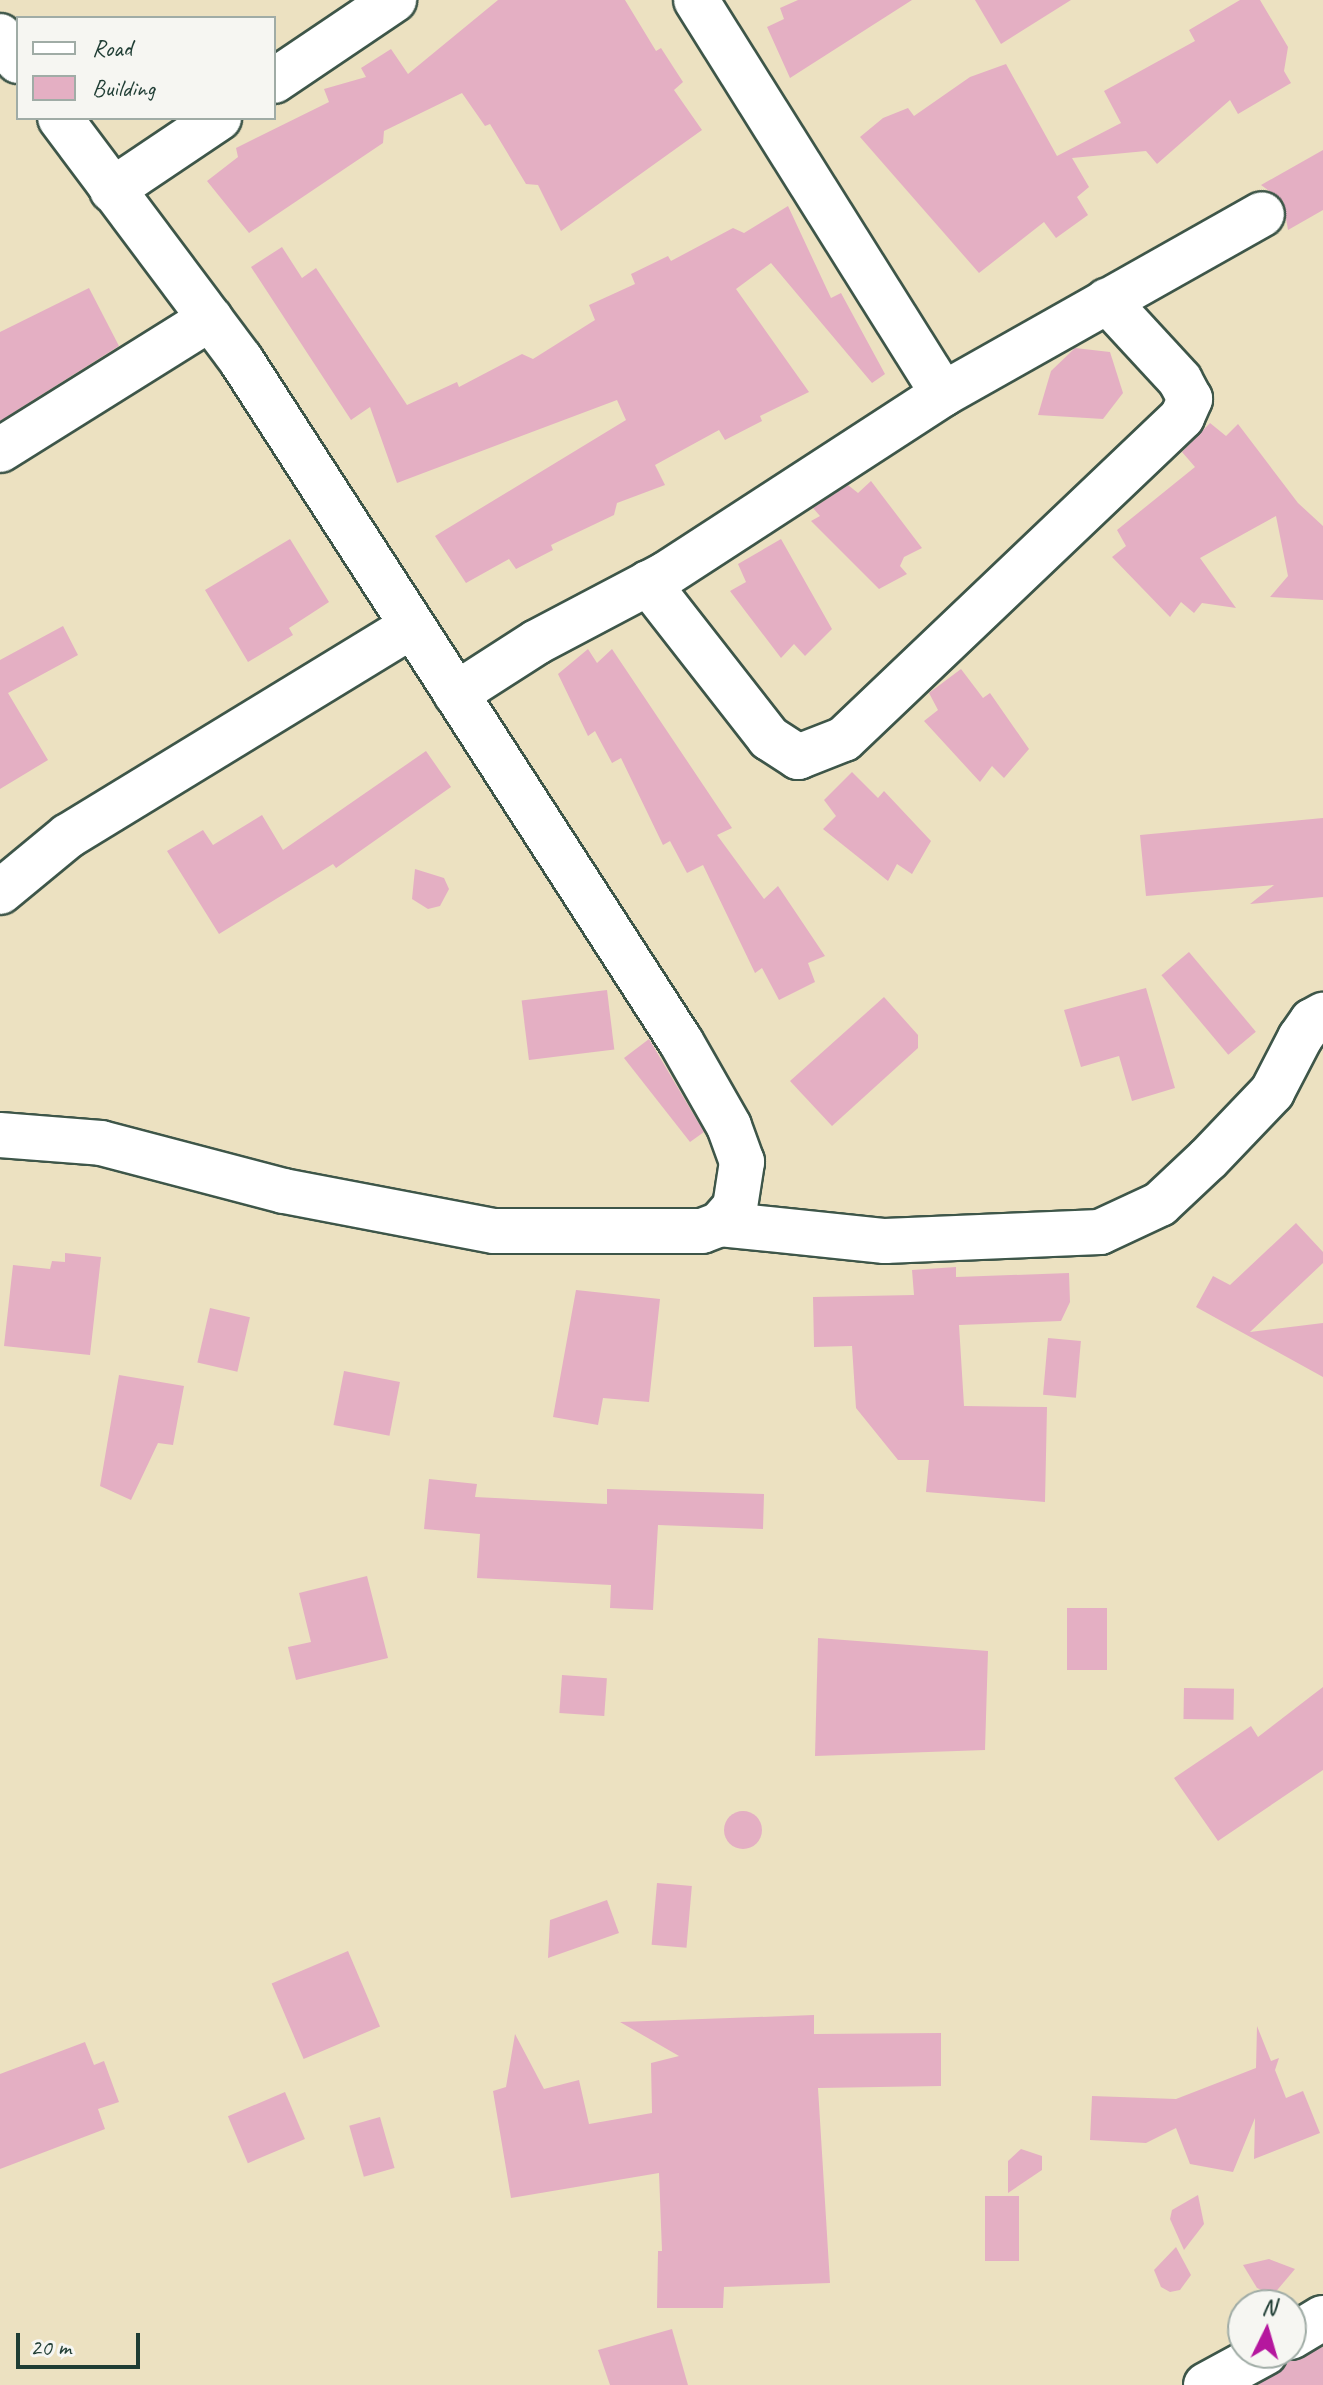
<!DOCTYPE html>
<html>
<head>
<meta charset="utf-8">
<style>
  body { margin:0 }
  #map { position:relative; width:1323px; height:2385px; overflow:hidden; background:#ece1c1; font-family:Caveat,sans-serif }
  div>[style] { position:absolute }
  .building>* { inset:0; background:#e4afc3; transform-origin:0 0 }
  .round { border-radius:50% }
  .roads { filter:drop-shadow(2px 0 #3e5649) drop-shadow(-2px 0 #3e5649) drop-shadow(0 2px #3e5649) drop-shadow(0 -2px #3e5649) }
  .minor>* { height:44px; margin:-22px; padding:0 22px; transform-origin:22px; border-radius:22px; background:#fff }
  span { translate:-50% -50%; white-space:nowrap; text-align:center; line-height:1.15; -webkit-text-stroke:8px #f6f6f2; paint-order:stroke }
  .legend { position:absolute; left:16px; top:16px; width:260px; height:104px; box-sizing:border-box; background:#f6f6f2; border:2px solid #a0aca6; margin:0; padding:10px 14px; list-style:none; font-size:24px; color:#1f3d34 }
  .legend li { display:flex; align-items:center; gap:16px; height:40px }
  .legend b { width:40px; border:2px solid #a0aca6 }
  .north { position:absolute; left:1227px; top:2289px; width:80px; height:80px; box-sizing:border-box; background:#f6f6f2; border:2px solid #a0aca6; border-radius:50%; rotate:5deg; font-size:22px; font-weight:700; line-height:32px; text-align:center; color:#1f3d34 }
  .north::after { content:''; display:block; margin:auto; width:28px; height:36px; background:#b5179e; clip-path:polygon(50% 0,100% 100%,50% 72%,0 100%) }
  .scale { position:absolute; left:16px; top:2333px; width:124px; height:36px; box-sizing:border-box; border:4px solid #1f3d34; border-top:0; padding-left:10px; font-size:24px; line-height:28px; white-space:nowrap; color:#1f3d34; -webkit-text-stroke:6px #f6f6f2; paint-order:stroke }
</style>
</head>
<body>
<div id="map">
  <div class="building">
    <i style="clip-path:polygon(498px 0,625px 0,656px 51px,661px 48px,683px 82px,674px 90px,702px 130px,561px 231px,538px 185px,526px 184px,490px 124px,485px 126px,462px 93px,384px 131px,383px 143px,249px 233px,207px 181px,238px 157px,236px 148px,329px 102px,324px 89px,366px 77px,361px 68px,391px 49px,408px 74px)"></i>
    <i style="clip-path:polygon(798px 0,912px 0,790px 78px,767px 27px,784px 19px,780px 8px)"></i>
    <i style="clip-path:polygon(975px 0,1071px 0,1001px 44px)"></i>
    <i style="clip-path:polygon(1240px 0,1260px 0,1288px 47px,1284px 71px,1291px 83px,1238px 114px,1230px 100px,1157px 164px,1146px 151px,1072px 158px,1089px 187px,1077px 197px,1088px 215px,1056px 238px,1044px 222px,979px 273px,860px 137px,883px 118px,908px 108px,914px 116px,970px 77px,1006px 64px,1057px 156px,1121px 123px,1104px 91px,1195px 41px,1189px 30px)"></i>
    <i style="clip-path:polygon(1323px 150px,1323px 210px,1288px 230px,1283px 201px,1261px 185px)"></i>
    <i style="clip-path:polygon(788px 206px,831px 298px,841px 293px,885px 374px,872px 383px,771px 263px,736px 289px,809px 392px,760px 416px,762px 421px,725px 440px,719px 430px,655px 465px,665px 485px,617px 503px,614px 515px,551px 545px,553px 550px,516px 569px,509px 559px,466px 583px,435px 536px,626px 420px,617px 400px,397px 483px,370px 407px,351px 420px,251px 267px,282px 247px,302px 278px,316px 268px,407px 405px,457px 382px,459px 387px,522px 354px,533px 359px,595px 320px,589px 305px,635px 284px,631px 274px,668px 256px,671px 261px,733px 228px,744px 233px)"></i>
    <i style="clip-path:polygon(89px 288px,119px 346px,0 421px,0 332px)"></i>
    <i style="clip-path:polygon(1075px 348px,1110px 352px,1123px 393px,1103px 419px,1038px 415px,1051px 371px)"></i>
    <i style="clip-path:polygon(1210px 423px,1226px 436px,1238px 424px,1298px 503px,1323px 526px,1323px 600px,1270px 597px,1288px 576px,1276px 516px,1200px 558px,1236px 608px,1202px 603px,1194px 613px,1181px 602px,1170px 617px,1112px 557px,1126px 546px,1117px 530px,1195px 467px,1182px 452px)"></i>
    <i style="clip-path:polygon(871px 481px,922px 548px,904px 557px,900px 566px,907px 574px,879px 589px,811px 521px,820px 516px,813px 508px,848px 485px,858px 493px)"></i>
    <i style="clip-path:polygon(290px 539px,329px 602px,289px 628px,293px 635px,248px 662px,205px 590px)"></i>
    <i style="clip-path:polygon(781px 539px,832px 629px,805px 656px,794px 644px,781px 658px,730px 591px,746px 582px,738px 564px)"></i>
    <i style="clip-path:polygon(63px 626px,78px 655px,8px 693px,48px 760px,0 789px,0 660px)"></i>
    <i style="clip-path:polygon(588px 649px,597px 663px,612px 649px,732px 828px,717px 835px,764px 899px,778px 886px,825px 956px,808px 963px,815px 982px,779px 1000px,762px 968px,755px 973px,703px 865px,687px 873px,670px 841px,663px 845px,621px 758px,612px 763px,595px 731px,588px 736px,558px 674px)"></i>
    <i style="clip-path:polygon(961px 669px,983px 698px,990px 693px,1029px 749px,1004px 778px,992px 766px,980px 782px,924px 721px,938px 710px,929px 693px)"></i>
    <i style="clip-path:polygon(426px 751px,451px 787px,336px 868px,333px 864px,219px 934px,167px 851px,203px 830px,213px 845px,262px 815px,283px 850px)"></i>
    <i style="clip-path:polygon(852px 772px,878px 798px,884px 791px,931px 841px,912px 874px,897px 864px,888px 881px,823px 829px,836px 816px,824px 800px)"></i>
    <i style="clip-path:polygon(1323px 818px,1323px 897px,1250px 904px,1274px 885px,1146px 896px,1140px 835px)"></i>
    <i style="clip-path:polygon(415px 869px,444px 878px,449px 889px,440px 906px,428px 909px,412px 899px)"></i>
    <i style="left:1189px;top:952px;width:104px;height:36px;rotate:50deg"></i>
    <i style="clip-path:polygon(1146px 988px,1175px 1088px,1132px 1101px,1119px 1056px,1081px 1067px,1064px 1010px)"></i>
    <i style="left:607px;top:990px;width:60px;height:86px;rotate:83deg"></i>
    <i style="clip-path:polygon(884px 997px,918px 1035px,918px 1048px,832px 1126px,790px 1081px)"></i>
    <i style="clip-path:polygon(649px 1039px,704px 1132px,690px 1142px,624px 1058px)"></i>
    <i style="clip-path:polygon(1296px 1223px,1323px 1252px,1323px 1263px,1250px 1332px,1323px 1323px,1323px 1377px,1196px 1307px,1213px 1276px,1230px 1285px)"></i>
    <i style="clip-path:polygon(65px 1253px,101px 1257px,90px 1355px,4px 1346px,13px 1265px,50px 1269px,52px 1261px,65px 1262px)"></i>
    <i style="clip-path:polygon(956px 1267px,956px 1277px,1069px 1273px,1070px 1302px,1061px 1321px,959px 1325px,964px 1406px,1047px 1407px,1045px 1502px,926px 1492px,929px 1460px,898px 1460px,856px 1408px,852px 1346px,814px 1347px,813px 1297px,914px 1295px,912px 1270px)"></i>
    <i style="clip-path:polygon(576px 1290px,660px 1299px,649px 1402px,603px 1398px,598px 1425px,553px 1417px)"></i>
    <i style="left:210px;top:1308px;width:41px;height:56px;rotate:13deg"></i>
    <i style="left:1048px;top:1338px;width:33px;height:57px;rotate:5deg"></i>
    <i style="left:344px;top:1371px;width:57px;height:55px;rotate:11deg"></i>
    <i style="clip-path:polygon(119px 1375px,184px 1386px,173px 1445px,158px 1443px,131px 1500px,100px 1486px)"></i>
    <i style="clip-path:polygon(429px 1479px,477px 1484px,475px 1497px,607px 1504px,607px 1489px,764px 1494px,763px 1529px,658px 1525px,653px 1610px,610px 1608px,611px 1585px,477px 1578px,480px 1534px,424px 1529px)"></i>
    <i style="clip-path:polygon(367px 1576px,388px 1658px,296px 1680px,288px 1647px,311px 1642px,299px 1593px)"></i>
    <i style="left:1067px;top:1608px;width:40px;height:62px"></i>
    <i style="clip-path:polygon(818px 1638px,988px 1651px,985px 1750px,815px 1756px)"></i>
    <i style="left:562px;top:1675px;width:45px;height:38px;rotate:4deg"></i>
    <i style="clip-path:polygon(1323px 1687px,1323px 1770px,1218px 1841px,1174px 1778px,1251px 1726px,1258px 1737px)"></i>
    <i style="left:1184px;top:1688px;width:50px;height:31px;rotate:1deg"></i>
    <i class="round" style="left:724px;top:1811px;width:38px;height:38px"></i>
    <i style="left:657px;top:1883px;width:35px;height:62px;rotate:5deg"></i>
    <i style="clip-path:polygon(607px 1900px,619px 1933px,548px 1958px,550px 1920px)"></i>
    <i style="left:348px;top:1951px;width:82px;height:83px;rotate:67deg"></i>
    <i style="clip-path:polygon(814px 2015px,814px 2034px,941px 2033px,941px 2086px,818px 2088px,830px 2283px,724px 2287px,723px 2308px,657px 2308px,658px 2251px,662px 2251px,659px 2173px,511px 2198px,493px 2091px,506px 2087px,515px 2034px,544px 2089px,579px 2080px,589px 2124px,652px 2113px,651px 2063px,679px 2056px,620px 2022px)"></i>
    <i style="clip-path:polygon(1257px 2026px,1271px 2061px,1279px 2058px,1275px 2070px,1286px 2098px,1303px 2091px,1320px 2133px,1254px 2159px,1255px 2118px,1233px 2172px,1190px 2164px,1176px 2128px,1146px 2143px,1090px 2140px,1092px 2096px,1176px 2099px,1256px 2068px)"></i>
    <i style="clip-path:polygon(85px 2042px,94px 2065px,104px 2061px,119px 2102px,98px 2109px,105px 2129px,0 2169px,0 2074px)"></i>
    <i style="left:285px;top:2092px;width:51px;height:62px;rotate:67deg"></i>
    <i style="left:380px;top:2117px;width:53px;height:32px;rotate:74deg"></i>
    <i style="clip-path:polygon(1021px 2149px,1042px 2156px,1042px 2170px,1008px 2193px,1008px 2161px)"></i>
    <i style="clip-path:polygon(1198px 2195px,1204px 2224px,1184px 2250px,1170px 2219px,1172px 2210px)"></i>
    <i style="left:985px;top:2196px;width:34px;height:65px"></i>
    <i style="clip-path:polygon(1176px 2247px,1191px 2275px,1180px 2290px,1170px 2292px,1161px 2287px,1154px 2270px)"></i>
    <i style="clip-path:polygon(1269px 2259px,1295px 2269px,1273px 2295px,1257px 2288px,1243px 2265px)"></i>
    <i style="clip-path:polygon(672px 2329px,688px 2385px,610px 2385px,598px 2350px)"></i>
    <i style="clip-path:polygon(1323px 2347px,1323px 2385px,1258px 2385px,1288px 2361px)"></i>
  </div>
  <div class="roads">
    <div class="minor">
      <i style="left:696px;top:0;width:465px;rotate:57.9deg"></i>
      <i style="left:0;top:36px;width:31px;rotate:54deg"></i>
      <i style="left:274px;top:81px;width:145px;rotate:-34deg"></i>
      <i style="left:112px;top:190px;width:129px;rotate:-33.9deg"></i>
      <i style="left:0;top:450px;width:248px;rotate:-32deg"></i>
      <i style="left:648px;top:583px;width:197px;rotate:52deg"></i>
      <i style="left:769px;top:738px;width:35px;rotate:33deg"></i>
      <i style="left:798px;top:757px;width:49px;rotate:-21.4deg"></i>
      <i style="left:844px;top:739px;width:467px;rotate:-43.6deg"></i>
      <i style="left:1182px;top:417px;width:20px;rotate:-66deg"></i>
      <i style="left:1190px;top:399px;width:21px;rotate:-118deg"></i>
      <i style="left:1180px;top:380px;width:108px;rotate:-132.7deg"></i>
      <i style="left:456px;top:694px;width:96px;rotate:-32.7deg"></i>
      <i style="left:537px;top:642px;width:146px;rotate:-27.8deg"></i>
      <i style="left:666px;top:574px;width:330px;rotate:-33deg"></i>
      <i style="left:943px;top:394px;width:366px;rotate:-29.4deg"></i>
      <i style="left:0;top:892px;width:88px;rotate:-39.5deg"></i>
      <i style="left:68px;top:836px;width:403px;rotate:-31.4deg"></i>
      <i style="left:0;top:1135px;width:101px;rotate:4.5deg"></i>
      <i style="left:101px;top:1143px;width:189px;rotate:14.7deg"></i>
      <i style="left:284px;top:1191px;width:214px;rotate:10.8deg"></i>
      <i style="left:494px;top:1231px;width:208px"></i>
      <i style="left:702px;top:1231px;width:19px;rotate:-21deg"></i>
      <i style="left:720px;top:1224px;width:23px;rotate:-49deg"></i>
      <i style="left:735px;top:1207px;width:46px;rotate:-81.2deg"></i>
      <i style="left:742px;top:1162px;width:38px;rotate:-110deg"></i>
      <i style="left:729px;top:1126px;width:97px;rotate:-119.7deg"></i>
      <i style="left:681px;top:1042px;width:812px;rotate:-122.83deg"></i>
      <i style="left:241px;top:360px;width:302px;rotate:-126.8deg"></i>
      <i style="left:720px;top:1224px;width:166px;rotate:5.9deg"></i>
      <i style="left:885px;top:1241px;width:215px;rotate:-2.4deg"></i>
      <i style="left:1100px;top:1232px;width:66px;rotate:-25deg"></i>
      <i style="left:1160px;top:1204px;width:66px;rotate:-43.2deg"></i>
      <i style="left:1208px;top:1159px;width:93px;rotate:-46.3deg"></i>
      <i style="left:1272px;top:1092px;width:61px;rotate:-62.6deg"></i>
      <i style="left:1300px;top:1038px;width:21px;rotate:-55deg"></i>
      <i style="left:1312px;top:1021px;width:13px;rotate:-29deg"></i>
      <i style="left:1291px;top:2337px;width:37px;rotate:-31deg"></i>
      <i style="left:1206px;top:2385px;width:67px;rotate:-28.5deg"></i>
    </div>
  </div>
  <ul class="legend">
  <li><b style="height:10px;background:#fff"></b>Road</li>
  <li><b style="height:22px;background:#e4afc3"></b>Building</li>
  </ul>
  <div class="north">N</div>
  <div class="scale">20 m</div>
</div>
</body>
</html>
